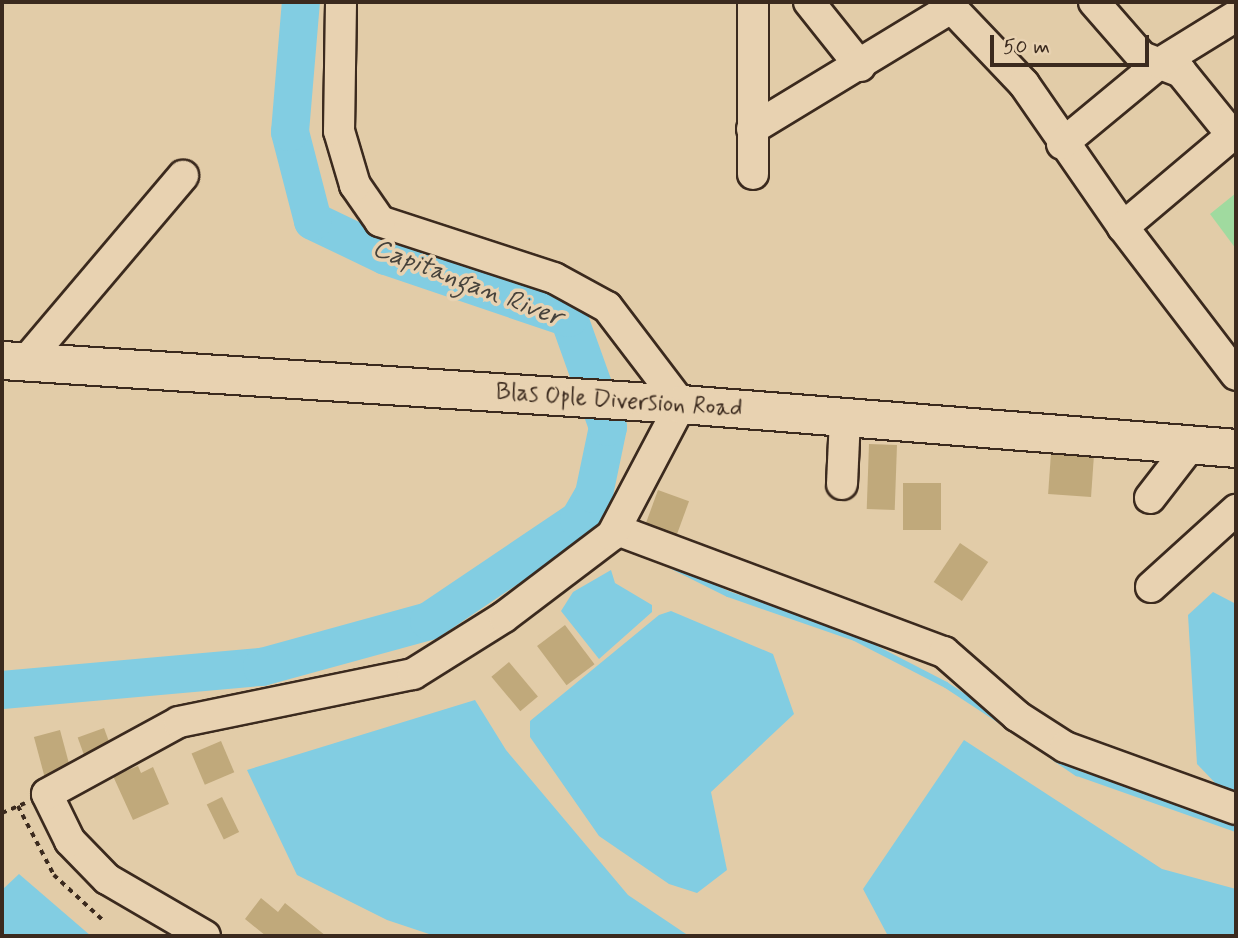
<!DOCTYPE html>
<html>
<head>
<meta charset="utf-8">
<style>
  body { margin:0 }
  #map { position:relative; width:1238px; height:938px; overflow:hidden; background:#e2cca8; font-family:Mynerve,sans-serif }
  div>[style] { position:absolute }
  .green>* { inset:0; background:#a0da9f }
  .water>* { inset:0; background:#82cde2 }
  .stream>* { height:6px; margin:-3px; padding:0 3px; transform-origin:3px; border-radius:3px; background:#82cde2 }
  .river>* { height:38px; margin:-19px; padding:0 19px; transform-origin:19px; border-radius:19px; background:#82cde2 }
  .building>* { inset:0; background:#c0a97b; transform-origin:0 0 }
  .path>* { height:3.5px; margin-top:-1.75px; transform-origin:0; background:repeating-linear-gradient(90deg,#3b2a1e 0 5px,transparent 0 10px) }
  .roads { filter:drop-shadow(2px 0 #3b2a1e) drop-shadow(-2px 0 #3b2a1e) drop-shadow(0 2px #3b2a1e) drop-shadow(0 -2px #3b2a1e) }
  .minor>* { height:30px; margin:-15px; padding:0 15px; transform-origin:15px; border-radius:15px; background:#e8d2b1 }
  .major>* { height:37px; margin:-18.5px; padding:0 18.5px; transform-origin:18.5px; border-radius:18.5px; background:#e8d2b1 }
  span { translate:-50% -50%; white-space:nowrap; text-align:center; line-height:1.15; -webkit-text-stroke:7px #e8d2b1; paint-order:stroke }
  .street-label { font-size:24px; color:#3b2a1e }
  .water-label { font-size:26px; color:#46423b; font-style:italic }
  .frame { position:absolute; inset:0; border:4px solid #3b2a1e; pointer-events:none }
  .scale { position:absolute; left:990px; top:35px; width:159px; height:32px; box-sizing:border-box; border:4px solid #3b2a1e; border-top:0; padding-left:9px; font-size:21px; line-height:24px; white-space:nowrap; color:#3b2a1e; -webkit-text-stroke:5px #e8d2b1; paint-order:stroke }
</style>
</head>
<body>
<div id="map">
  <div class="green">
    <i style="clip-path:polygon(1236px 193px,1236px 249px,1210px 214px)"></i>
  </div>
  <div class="water">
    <i style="clip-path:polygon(611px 570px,615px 583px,652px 605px,652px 612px,599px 659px,561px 611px,573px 592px)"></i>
    <i style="clip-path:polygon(1213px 592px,1236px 604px,1236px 794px,1220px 788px,1197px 764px,1188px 615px)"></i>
    <i style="clip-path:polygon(671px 611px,773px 654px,794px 714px,711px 792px,727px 870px,697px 893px,669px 884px,599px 836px,530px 737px,530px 721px,659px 615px)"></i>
    <i style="clip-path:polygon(475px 700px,506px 750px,628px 895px,689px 936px,435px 936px,387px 920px,297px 875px,247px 770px)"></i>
    <i style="clip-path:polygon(964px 740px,1162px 869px,1236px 889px,1236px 936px,888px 936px,863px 889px)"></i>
    <i style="clip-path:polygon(19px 874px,91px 936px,2px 936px,2px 890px)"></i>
  </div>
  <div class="stream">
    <i style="left:579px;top:520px;width:24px;rotate:24deg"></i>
    <i style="left:670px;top:565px;width:65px;rotate:26.6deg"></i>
    <i style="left:728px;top:594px;width:134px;rotate:19.1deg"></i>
    <i style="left:855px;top:638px;width:102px;rotate:27.3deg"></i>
    <i style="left:946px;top:685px;width:73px;rotate:33.3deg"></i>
    <i style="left:1053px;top:757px;width:29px;rotate:34deg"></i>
    <i style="left:1077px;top:773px;width:169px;rotate:19.4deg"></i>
  </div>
  <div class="river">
    <i style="left:2px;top:690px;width:261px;rotate:-5.1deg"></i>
    <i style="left:262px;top:667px;width:173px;rotate:-15.4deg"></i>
    <i style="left:429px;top:621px;width:181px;rotate:-34deg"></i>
    <i style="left:579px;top:520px;width:30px;rotate:-60deg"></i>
    <i style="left:594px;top:494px;width:68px;rotate:-78.2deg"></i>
    <i style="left:608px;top:427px;width:116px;rotate:-109.7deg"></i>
    <i style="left:569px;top:318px;width:193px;rotate:-161.3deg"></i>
    <i style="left:386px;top:256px;width:81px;rotate:-154.4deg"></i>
    <i style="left:313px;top:221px;width:92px;rotate:-104.5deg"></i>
    <i style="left:290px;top:132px;width:130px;rotate:-85.2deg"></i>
  </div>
  <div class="building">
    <i style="left:869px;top:444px;width:28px;height:65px;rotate:2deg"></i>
    <i style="left:1051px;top:453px;width:43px;height:41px;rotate:4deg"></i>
    <i style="left:903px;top:483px;width:38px;height:47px"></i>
    <i style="left:658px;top:490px;width:33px;height:40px;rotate:20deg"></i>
    <i style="left:960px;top:543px;width:34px;height:47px;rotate:34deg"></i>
    <i style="left:565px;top:625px;width:49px;height:35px;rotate:53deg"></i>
    <i style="left:509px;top:662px;width:45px;height:23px;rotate:50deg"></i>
    <i style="left:104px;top:728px;width:27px;height:28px;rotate:70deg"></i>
    <i style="left:60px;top:730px;width:47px;height:27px;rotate:75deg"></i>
    <i style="left:221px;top:741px;width:34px;height:32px;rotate:67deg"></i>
    <i style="clip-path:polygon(138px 766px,141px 773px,153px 767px,169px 804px,133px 820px,113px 776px)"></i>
    <i style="left:222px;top:797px;width:39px;height:17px;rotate:64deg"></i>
    <i style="clip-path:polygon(261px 898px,278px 912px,285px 903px,326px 936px,266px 936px,245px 919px)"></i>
  </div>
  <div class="path">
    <i style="left:18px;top:806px;width:78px;rotate:62.4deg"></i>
    <i style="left:54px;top:875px;width:69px;rotate:42.7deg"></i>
    <i style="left:2px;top:813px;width:25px;rotate:-23deg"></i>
  </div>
  <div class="roads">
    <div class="minor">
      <i style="left:809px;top:2px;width:82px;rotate:51.4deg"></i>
      <i style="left:946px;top:2px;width:113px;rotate:46.4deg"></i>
      <i style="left:1024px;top:84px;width:174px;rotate:55.3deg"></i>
      <i style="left:1123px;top:227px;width:186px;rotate:52.6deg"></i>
      <i style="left:1094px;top:2px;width:73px;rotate:48.9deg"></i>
      <i style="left:1142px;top:57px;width:42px;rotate:21deg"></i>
      <i style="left:1181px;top:72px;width:81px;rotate:51deg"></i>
      <i style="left:1232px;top:135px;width:143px;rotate:139.8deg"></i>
      <i style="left:752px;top:129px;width:233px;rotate:-31.3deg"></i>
      <i style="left:1062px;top:144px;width:127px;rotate:-39.6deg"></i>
      <i style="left:1160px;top:63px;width:89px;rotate:-31.7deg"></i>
      <i style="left:753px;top:174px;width:172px;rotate:-90deg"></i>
      <i style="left:26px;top:361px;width:243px;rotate:-49.7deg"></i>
      <i style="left:842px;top:484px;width:67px;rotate:-87.4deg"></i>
      <i style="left:1150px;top:498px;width:67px;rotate:-52.3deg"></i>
      <i style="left:617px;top:530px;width:349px;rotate:20.5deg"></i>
      <i style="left:944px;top:652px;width:97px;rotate:41.2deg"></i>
      <i style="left:1017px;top:716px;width:57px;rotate:32.9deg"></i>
      <i style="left:1065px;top:747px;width:182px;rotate:19.9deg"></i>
      <i style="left:1151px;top:587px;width:115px;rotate:-42.2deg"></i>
      <i style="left:205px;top:936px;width:113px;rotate:-149.8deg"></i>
      <i style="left:107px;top:879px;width:53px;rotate:-134.2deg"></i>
      <i style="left:70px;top:841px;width:52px;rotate:-116.1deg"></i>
      <i style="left:47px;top:794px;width:150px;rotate:-28.6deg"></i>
      <i style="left:179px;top:722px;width:239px;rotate:-11.6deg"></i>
      <i style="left:413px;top:674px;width:107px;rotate:-32.1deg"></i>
      <i style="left:504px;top:617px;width:136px;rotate:-37.2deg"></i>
      <i style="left:612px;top:535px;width:148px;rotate:-62.2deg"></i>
      <i style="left:681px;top:404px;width:122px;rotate:-127.3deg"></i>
      <i style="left:607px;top:307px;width:60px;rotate:-151.3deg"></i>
      <i style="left:554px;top:278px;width:183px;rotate:-161.9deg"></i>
      <i style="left:380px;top:221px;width:44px;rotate:-124.8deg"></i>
      <i style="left:355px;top:185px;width:56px;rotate:-106.5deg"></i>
      <i style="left:339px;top:131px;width:129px;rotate:-89.1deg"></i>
    </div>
    <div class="major">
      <i style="left:2px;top:360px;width:680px;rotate:3.71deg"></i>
      <i style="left:681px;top:404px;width:557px;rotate:4.53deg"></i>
    </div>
  </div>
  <div class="street-label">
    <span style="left:619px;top:401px;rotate:4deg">Blas Ople Diversion Road</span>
  </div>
  <div class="water-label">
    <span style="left:467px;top:284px;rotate:21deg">Capitangan River</span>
  </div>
  <div class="frame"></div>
  <div class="scale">50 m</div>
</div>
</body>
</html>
